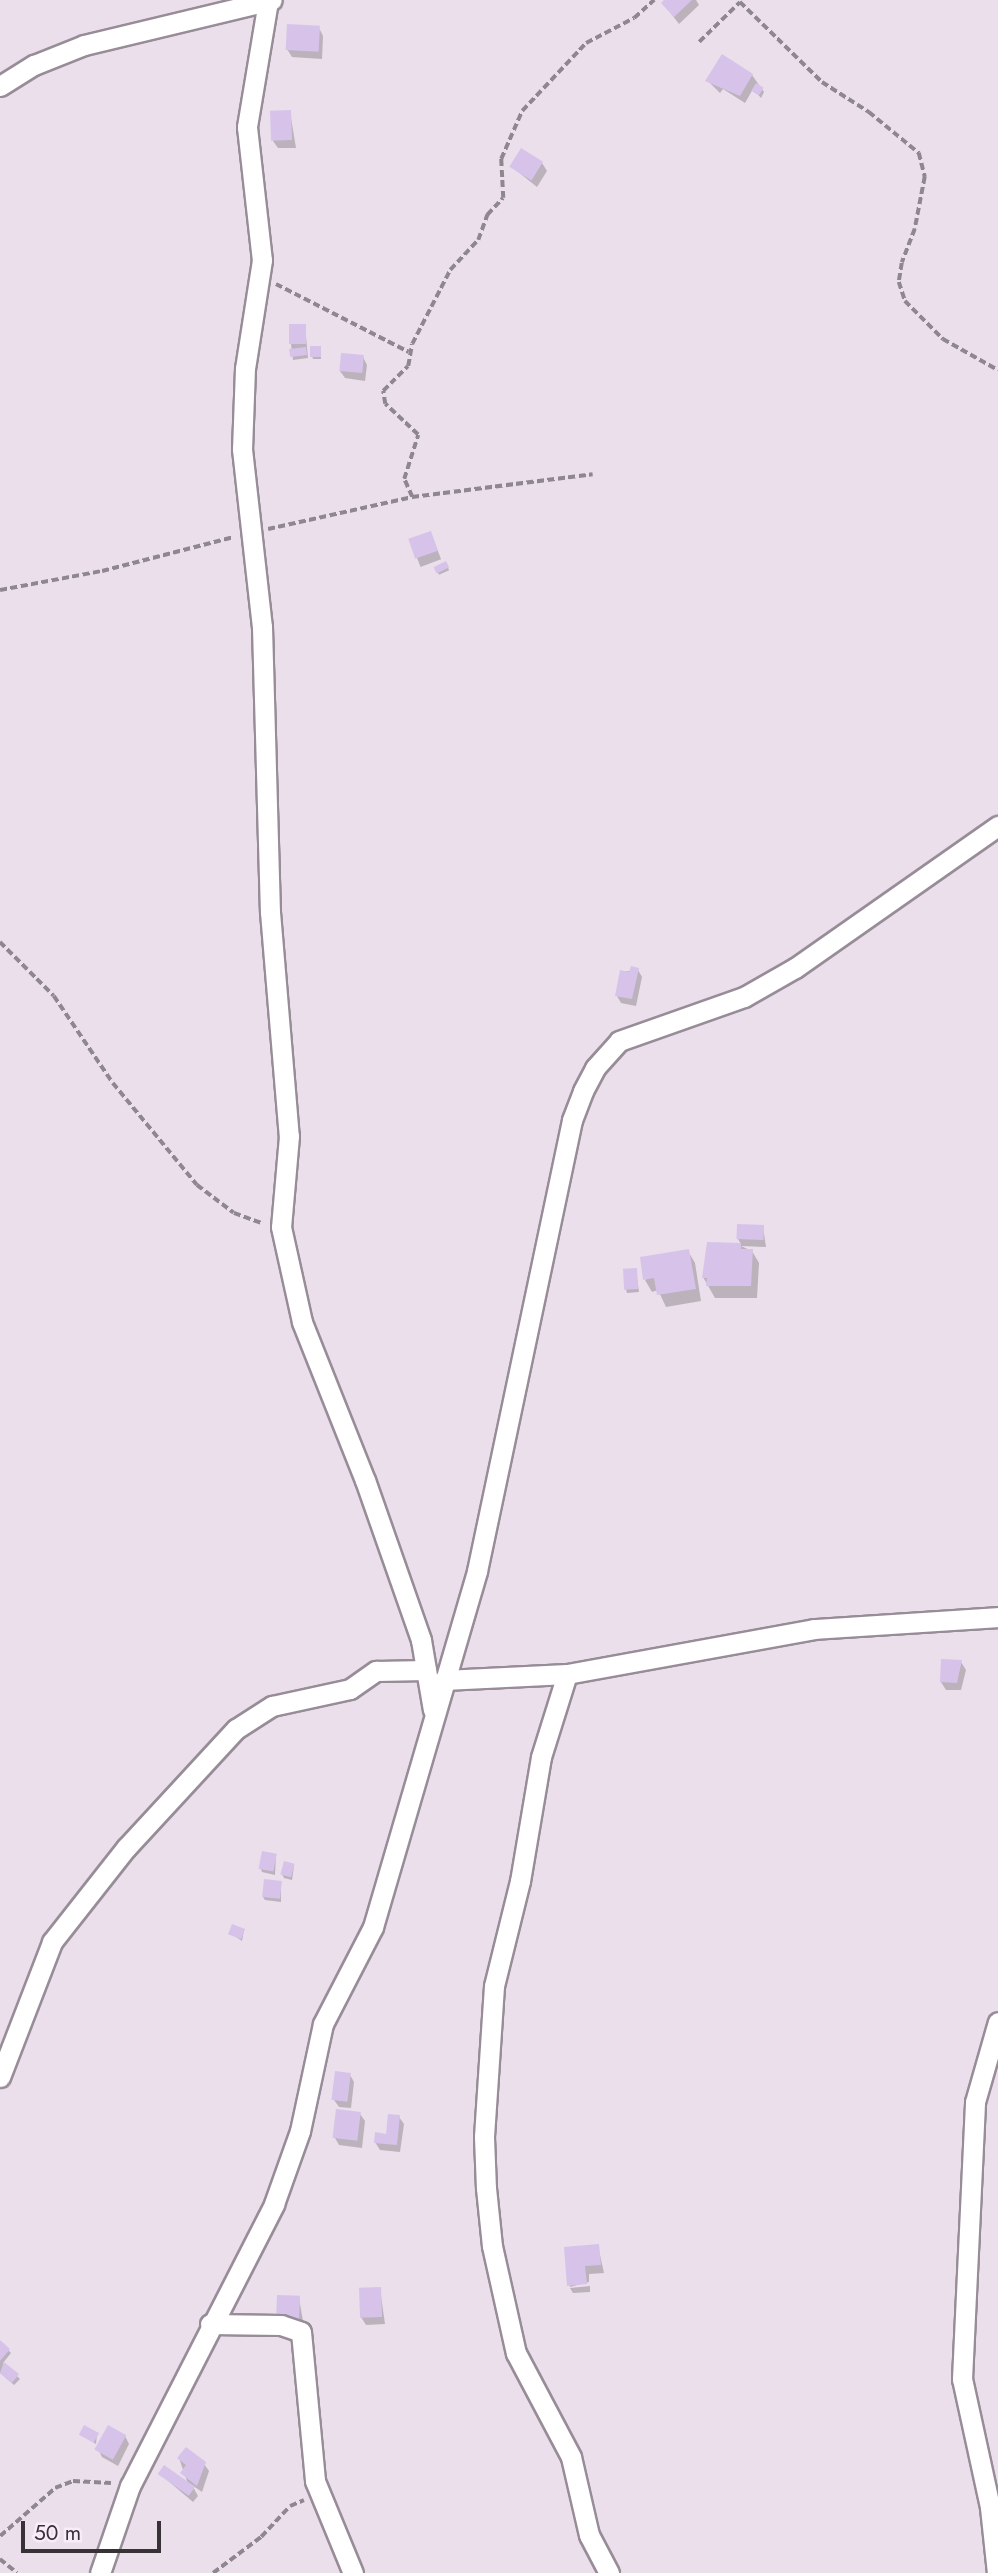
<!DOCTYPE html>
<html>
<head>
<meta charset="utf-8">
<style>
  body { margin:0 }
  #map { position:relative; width:998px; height:2573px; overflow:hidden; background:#eadfeb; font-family:Jost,sans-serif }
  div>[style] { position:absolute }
  .shadow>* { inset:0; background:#0003; transform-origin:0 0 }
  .building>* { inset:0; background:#d7c3e9; transform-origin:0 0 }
  .path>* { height:3.5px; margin-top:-1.75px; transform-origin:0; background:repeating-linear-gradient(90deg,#8f878f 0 7px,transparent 0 10.5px) }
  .roads { filter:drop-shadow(2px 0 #978c98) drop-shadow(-2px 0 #978c98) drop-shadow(0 2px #978c98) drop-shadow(0 -2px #978c98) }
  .minor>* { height:19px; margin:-9.5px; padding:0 9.5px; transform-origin:9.5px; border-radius:9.5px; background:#fff }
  span { translate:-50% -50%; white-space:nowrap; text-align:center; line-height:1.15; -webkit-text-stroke:7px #f8ecf8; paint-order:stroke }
  .scale { position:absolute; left:21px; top:2521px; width:140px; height:32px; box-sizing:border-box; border:4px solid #363236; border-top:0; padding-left:9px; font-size:21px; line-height:24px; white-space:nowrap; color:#363236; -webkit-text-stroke:5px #f8ecf8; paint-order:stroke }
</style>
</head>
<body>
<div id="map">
  <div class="shadow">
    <i style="clip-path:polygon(666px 0,696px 0,699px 5px,679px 24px,663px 3px)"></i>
    <i style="clip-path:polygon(319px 28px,323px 36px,322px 59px,292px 57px,287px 49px)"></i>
    <i style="clip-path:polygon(752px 75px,764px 92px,761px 98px,753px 89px,745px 103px,723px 89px,720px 93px,708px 81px)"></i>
    <i style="clip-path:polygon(290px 112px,296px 148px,278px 148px,273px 141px)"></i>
    <i style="clip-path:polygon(542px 163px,547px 171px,537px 187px,512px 167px)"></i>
    <i style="clip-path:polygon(305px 326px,308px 358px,293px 360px,291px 344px)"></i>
    <i style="clip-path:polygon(320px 348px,321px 359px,313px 359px,312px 356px)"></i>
    <i style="clip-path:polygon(363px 357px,367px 365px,365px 381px,345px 378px,340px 371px)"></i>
    <i style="left:431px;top:533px;width:28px;height:22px;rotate:69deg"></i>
    <i style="left:446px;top:563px;width:8px;height:11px;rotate:67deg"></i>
    <i style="clip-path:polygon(638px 970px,642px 977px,636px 1006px,621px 1003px,617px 996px,621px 972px)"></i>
    <i style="clip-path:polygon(763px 1227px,766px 1247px,741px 1246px,752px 1251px,759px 1263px,757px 1298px,715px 1298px,703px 1277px,741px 1244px,738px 1239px)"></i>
    <i style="clip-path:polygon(688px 1251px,695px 1263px,701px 1301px,666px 1307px,658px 1290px,652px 1292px,645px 1280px)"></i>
    <i style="clip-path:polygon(636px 1270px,639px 1292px,627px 1293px,626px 1289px)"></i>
    <i style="clip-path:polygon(961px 1662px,966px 1670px,961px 1690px,946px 1690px,941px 1682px)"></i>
    <i style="clip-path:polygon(276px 1855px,275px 1875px,262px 1872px,261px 1869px)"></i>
    <i style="clip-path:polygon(294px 1866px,292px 1880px,284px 1878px,282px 1874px)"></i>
    <i style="clip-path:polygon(281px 1883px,281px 1902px,265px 1900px,263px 1897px)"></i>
    <i style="clip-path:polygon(244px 1930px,242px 1941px,230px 1933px)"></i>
    <i style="clip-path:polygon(350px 2075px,354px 2082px,351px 2108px,339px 2107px,334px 2100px)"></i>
    <i style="clip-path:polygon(360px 2114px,365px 2121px,362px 2148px,339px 2145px,335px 2138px)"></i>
    <i style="clip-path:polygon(399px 2117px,404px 2124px,400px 2152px,380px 2150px,375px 2142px,388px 2135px)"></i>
    <i style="clip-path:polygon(598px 2246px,604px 2273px,589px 2274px,589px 2282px,570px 2287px,565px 2249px)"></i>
    <i style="clip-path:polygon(590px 2286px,590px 2292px,573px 2293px,570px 2288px)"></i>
    <i style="clip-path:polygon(380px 2289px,385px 2324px,366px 2325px,361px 2317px)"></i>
    <i style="clip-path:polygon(299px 2298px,304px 2327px,283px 2327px)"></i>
    <i style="clip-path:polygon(0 2342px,11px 2353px,3px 2363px,20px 2379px,14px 2385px,0 2373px)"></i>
    <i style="clip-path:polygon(97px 2434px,96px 2444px,81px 2435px)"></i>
    <i style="clip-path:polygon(125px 2436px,129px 2444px,118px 2466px,102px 2457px,98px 2449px)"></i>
    <i style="clip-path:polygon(179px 2458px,204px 2464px,209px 2471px,202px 2492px,192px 2485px,198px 2496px,193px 2502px,160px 2474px,188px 2484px)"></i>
  </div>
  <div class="building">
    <i style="clip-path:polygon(664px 0,692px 0,674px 17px,661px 3px)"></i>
    <i style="left:287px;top:24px;width:33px;height:26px;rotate:3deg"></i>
    <i style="clip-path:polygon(722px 54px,753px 74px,740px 96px,705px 81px)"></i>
    <i style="left:756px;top:83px;width:9px;height:9px;rotate:32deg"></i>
    <i style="left:291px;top:110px;width:30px;height:21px;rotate:88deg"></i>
    <i style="left:521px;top:148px;width:26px;height:22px;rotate:32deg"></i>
    <i style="left:289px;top:324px;width:17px;height:20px"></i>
    <i style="left:310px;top:346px;width:11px;height:11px"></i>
    <i style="left:306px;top:347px;width:8px;height:17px;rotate:83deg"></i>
    <i style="left:341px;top:353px;width:23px;height:18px;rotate:5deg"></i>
    <i style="left:431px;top:531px;width:21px;height:24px;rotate:71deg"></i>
    <i style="left:446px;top:561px;width:7px;height:14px;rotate:63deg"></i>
    <i style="clip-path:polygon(631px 966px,639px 968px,632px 999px,615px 996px,620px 970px,629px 972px)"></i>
    <i style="left:737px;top:1224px;width:27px;height:15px;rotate:2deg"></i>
    <i style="clip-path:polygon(707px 1242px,741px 1243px,741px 1249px,753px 1249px,751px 1286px,706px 1286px,707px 1278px,702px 1278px)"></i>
    <i style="clip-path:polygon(689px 1249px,696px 1289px,657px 1295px,654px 1278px,643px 1280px,640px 1257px)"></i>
    <i style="left:637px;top:1268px;width:21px;height:14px;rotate:87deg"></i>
    <i style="clip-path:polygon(941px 1659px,962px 1660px,957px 1683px,940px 1682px)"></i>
    <i style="left:262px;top:1851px;width:15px;height:18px;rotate:11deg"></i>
    <i style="left:284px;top:1861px;width:11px;height:14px;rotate:15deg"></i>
    <i style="left:264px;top:1879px;width:18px;height:18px;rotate:6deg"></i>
    <i style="left:232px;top:1924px;width:14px;height:11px;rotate:21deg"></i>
    <i style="left:335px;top:2071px;width:16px;height:29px;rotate:7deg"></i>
    <i style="left:336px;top:2109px;width:25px;height:29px;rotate:7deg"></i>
    <i style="clip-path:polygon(388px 2114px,400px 2115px,397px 2145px,374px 2143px,375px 2132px,386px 2134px)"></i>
    <i style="clip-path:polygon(599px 2244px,601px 2265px,585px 2266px,587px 2284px,567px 2286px,564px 2247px)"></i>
    <i style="left:381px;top:2287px;width:30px;height:22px;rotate:88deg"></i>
    <i style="left:277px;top:2295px;width:23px;height:24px;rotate:2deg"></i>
    <i style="clip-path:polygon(0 2340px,10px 2349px,0 2361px)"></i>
    <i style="clip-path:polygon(4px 2362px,19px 2374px,12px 2383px,0 2373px)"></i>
    <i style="left:84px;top:2425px;width:17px;height:11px;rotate:28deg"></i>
    <i style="left:108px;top:2425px;width:21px;height:28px;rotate:29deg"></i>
    <i style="clip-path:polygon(186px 2447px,206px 2462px,197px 2486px,180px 2473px,186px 2465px,177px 2458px)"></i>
    <i style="left:164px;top:2465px;width:38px;height:11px;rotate:35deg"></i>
  </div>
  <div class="path">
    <i style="left:699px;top:42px;width:57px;rotate:-44.3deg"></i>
    <i style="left:740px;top:2px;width:115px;rotate:44.3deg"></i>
    <i style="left:822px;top:82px;width:56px;rotate:32.6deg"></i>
    <i style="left:869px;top:112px;width:65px;rotate:39.4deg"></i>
    <i style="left:919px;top:153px;width:25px;rotate:76deg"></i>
    <i style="left:925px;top:177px;width:53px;rotate:100.9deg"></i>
    <i style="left:915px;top:229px;width:36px;rotate:111deg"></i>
    <i style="left:902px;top:263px;width:19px;rotate:99deg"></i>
    <i style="left:899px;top:282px;width:20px;rotate:72deg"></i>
    <i style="left:905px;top:301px;width:54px;rotate:45deg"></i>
    <i style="left:943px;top:339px;width:63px;rotate:29.4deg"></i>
    <i style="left:276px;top:284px;width:149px;rotate:27.1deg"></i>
    <i style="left:412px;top:497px;width:20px;rotate:-114deg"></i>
    <i style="left:404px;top:479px;width:46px;rotate:-72.3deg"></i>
    <i style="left:418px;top:435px;width:45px;rotate:-136.8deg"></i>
    <i style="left:385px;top:404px;width:13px;rotate:-99deg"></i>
    <i style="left:383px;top:391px;width:35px;rotate:-45deg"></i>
    <i style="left:408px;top:366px;width:22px;rotate:-80deg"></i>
    <i style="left:412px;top:344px;width:83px;rotate:-62.8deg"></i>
    <i style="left:450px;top:270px;width:41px;rotate:-47deg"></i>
    <i style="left:478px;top:240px;width:27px;rotate:-70deg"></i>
    <i style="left:487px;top:215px;width:23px;rotate:-47deg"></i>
    <i style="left:503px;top:198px;width:39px;rotate:-93deg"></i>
    <i style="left:501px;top:159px;width:52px;rotate:-66.4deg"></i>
    <i style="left:522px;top:111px;width:93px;rotate:-46.7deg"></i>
    <i style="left:586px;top:43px;width:54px;rotate:-27.5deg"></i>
    <i style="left:634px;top:18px;width:27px;rotate:-42deg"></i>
    <i style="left:268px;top:529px;width:148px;rotate:-12.5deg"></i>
    <i style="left:412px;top:497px;width:182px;rotate:-7.2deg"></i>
    <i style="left:0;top:590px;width:104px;rotate:-10.6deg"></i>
    <i style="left:102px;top:571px;width:135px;rotate:-14.5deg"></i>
    <i style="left:0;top:942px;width:76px;rotate:45deg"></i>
    <i style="left:54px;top:996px;width:105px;rotate:55.9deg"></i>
    <i style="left:113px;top:1083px;width:132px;rotate:50.5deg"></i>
    <i style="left:197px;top:1185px;width:46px;rotate:37.1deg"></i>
    <i style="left:234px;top:1213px;width:30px;rotate:20deg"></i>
    <i style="left:0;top:2536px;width:73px;rotate:-41.1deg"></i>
    <i style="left:55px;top:2488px;width:19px;rotate:-21deg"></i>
    <i style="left:73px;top:2481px;width:38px;rotate:3deg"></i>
    <i style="left:0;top:2559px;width:22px;rotate:39deg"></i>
    <i style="left:213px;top:2573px;width:60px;rotate:-36.9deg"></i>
    <i style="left:261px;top:2537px;width:42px;rotate:-46.9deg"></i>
    <i style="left:290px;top:2506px;width:15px;rotate:-23deg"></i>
  </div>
  <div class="roads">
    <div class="minor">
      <i style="left:268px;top:1px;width:128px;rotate:99.5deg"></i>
      <i style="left:247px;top:127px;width:134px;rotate:83.6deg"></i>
      <i style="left:262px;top:260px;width:109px;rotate:98.9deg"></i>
      <i style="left:245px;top:368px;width:81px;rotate:92.1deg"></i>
      <i style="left:242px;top:449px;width:179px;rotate:83.6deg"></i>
      <i style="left:262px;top:627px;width:285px;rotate:88.4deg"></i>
      <i style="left:270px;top:912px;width:225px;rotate:85.2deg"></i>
      <i style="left:289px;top:1136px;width:91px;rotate:95deg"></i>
      <i style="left:281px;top:1227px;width:97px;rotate:77.5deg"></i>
      <i style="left:302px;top:1322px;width:170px;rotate:68.3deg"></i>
      <i style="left:365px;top:1480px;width:170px;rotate:70.7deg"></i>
      <i style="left:421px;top:1640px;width:71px;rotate:80.3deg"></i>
      <i style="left:0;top:86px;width:40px;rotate:-32deg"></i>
      <i style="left:34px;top:65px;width:54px;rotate:-21.8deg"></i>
      <i style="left:84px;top:45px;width:193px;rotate:-13.5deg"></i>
      <i style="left:567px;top:1674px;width:87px;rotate:107.4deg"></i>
      <i style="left:541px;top:1757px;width:126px;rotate:99.6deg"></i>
      <i style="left:520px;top:1881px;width:108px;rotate:103.9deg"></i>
      <i style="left:494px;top:1986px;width:151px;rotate:93.8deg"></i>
      <i style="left:484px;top:2137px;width:51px;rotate:87.8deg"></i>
      <i style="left:486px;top:2188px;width:58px;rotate:84.1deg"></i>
      <i style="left:492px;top:2246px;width:110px;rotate:77.4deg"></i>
      <i style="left:516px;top:2353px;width:118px;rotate:62.1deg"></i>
      <i style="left:571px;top:2457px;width:80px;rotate:77deg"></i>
      <i style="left:589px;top:2535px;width:43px;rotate:62.2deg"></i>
      <i style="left:444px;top:1680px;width:123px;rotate:-2.8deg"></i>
      <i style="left:567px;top:1674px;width:251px;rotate:-10.3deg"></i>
      <i style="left:814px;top:1629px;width:184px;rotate:-3.7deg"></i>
      <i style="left:0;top:2077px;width:145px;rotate:-68.9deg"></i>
      <i style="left:52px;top:1942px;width:120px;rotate:-51.8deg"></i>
      <i style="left:126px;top:1848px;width:162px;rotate:-47.3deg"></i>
      <i style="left:236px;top:1729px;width:43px;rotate:-32.6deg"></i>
      <i style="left:272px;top:1706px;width:80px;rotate:-12.3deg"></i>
      <i style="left:350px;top:1689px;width:32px;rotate:-35deg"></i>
      <i style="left:376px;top:1671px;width:50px;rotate:-1.1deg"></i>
      <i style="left:210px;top:2324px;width:71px;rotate:0.8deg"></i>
      <i style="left:281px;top:2325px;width:21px;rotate:19deg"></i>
      <i style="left:301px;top:2332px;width:150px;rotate:84.6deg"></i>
      <i style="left:315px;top:2481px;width:100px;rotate:67.6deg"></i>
      <i style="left:100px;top:2573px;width:92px;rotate:-71deg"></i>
      <i style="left:130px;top:2486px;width:317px;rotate:-62.9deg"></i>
      <i style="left:274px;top:2204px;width:77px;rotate:-70.4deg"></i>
      <i style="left:300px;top:2131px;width:109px;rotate:-77.9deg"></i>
      <i style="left:323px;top:2024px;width:109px;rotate:-62.7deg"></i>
      <i style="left:373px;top:1927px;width:371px;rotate:-73.7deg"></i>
      <i style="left:477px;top:1571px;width:461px;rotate:-78.1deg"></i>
      <i style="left:572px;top:1120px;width:31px;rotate:-69deg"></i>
      <i style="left:583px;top:1091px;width:26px;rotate:-62deg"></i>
      <i style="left:595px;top:1068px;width:36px;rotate:-48deg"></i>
      <i style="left:619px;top:1041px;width:133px;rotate:-19.4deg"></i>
      <i style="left:744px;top:997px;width:59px;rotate:-29.6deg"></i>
      <i style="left:795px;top:968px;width:248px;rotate:-35deg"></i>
      <i style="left:997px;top:2573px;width:66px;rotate:-96.1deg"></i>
      <i style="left:990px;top:2507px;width:131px;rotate:-102.3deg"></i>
      <i style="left:962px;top:2379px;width:277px;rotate:-87.3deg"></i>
      <i style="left:975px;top:2102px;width:83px;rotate:-74deg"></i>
    </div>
  </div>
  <div class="scale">50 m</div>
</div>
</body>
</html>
